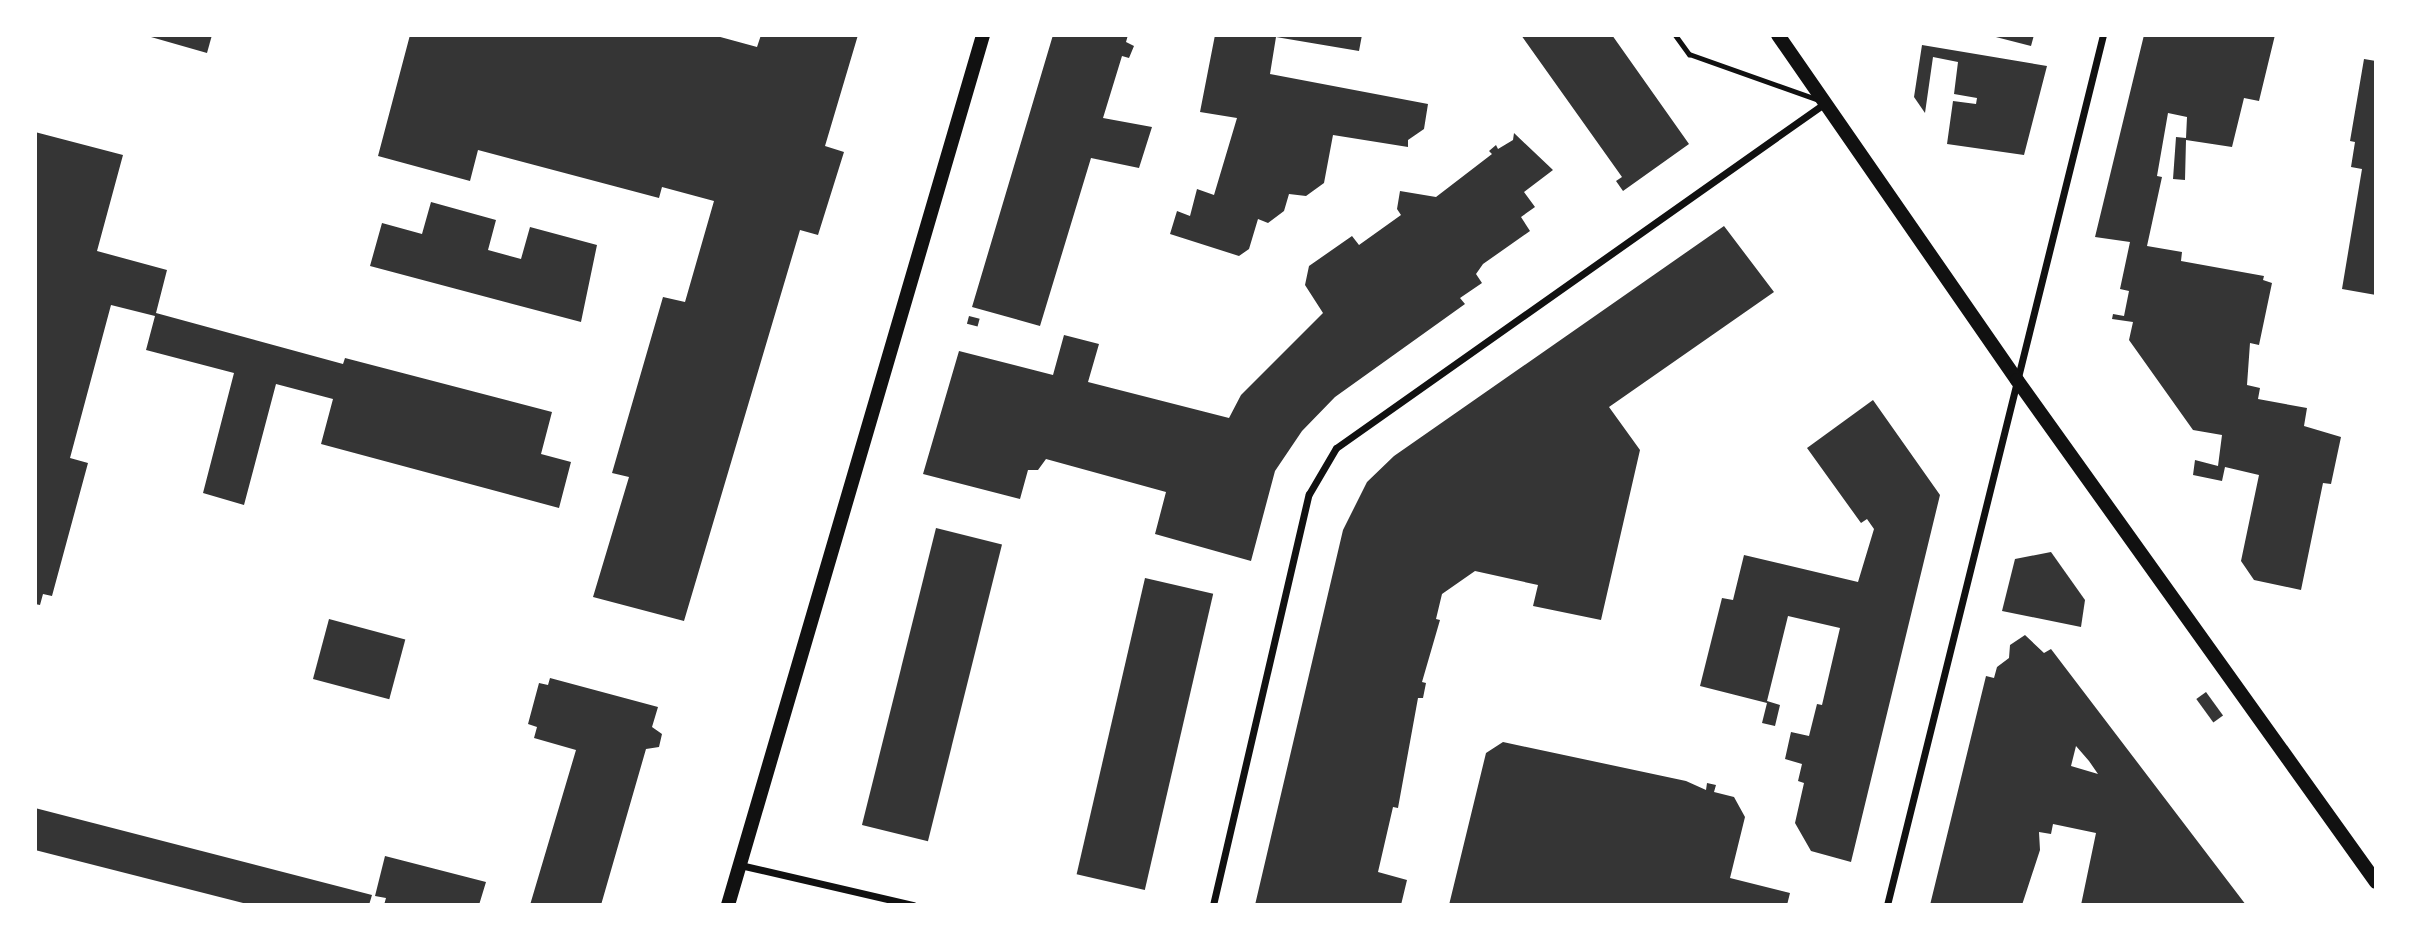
<!DOCTYPE html>
<html>
<head>
<meta charset="utf-8">
<style>
  body { margin:0 }
  #map { position:relative; width:2411px; height:940px; overflow:hidden; background:#fff; font-family:Commissioner,sans-serif }
  div>[style] { position:absolute }
  .building>* { inset:0; background:#353535; transform-origin:0 0 }
  .service>* { height:5px; margin:-2.5px; padding:0 2.5px; transform-origin:2.5px; border-radius:2.5px; background:#111 }
  .minor>* { height:7px; margin:-3.5px; padding:0 3.5px; transform-origin:3.5px; border-radius:3.5px; background:#111 }
  .secondary>* { height:14px; margin:-7px; padding:0 7px; transform-origin:7px; border-radius:7px; background:#111 }
  span { translate:-50% -50%; white-space:nowrap; text-align:center; line-height:1.15; -webkit-text-stroke:5px #fff; paint-order:stroke }
  .frame { position:absolute; inset:0; border:37px solid #fff; pointer-events:none }
</style>
</head>
<body>
<div id="map">
  <div class="building">
    <i style="clip-path:polygon(144px 35px,212px 35px,207px 53px)"></i>
    <i style="clip-path:polygon(410px 35px,713px 35px,757px 47px,761px 35px,858px 35px,825px 146px,844px 152px,818px 235px,800px 230px,684px 621px,593px 597px,629px 477px,612px 473px,663px 297px,685px 302px,714px 201px,662px 187px,659px 198px,478px 150px,470px 181px,378px 156px)"></i>
    <i style="clip-path:polygon(1053px 35px,1128px 35px,1126px 42px,1134px 46px,1129px 58px,1122px 56px,1103px 118px,1152px 127px,1139px 168px,1091px 158px,1040px 326px,972px 307px)"></i>
    <i style="clip-path:polygon(1215px 35px,1362px 35px,1359px 51px,1276px 37px,1270px 74px,1428px 104px,1424px 129px,1408px 140px,1408px 147px,1333px 135px,1324px 183px,1306px 196px,1289px 194px,1284px 211px,1268px 223px,1258px 219px,1249px 249px,1239px 256px,1170px 234px,1177px 211px,1190px 216px,1197px 189px,1214px 195px,1237px 118px,1200px 112px)"></i>
    <i style="clip-path:polygon(1521px 35px,1612px 35px,1689px 144px,1623px 191px,1616px 181px,1622px 177px)"></i>
    <i style="clip-path:polygon(1988px 35px,2034px 35px,2031px 46px)"></i>
    <i style="clip-path:polygon(2144px 35px,2275px 35px,2259px 101px,2244px 98px,2232px 147px,2186px 140px,2185px 180px,2173px 179px,2176px 137px,2186px 138px,2187px 117px,2168px 113px,2157px 176px,2162px 177px,2147px 246px,2182px 252px,2181px 261px,2264px 276px,2263px 280px,2272px 283px,2259px 345px,2250px 343px,2247px 385px,2260px 388px,2258px 399px,2307px 408px,2304px 426px,2341px 437px,2331px 484px,2323px 483px,2301px 590px,2254px 580px,2241px 561px,2259px 475px,2225px 467px,2222px 481px,2193px 475px,2195px 460px,2218px 466px,2222px 435px,2193px 430px,2129px 340px,2133px 322px,2112px 319px,2113px 314px,2124px 316px,2129px 291px,2120px 289px,2130px 242px,2095px 237px)"></i>
    <i style="clip-path:polygon(1922px 45px,2047px 66px,2024px 155px,1947px 144px,1953px 101px,1976px 104px,1977px 98px,1954px 94px,1958px 62px,1933px 57px,1925px 113px,1914px 97px)"></i>
    <i style="clip-path:polygon(2364px 59px,2376px 61px,2376px 295px,2342px 289px,2362px 169px,2351px 167px,2355px 142px,2350px 141px)"></i>
    <i style="clip-path:polygon(35px 132px,123px 155px,97px 251px,167px 270px,156px 313px,343px 364px,345px 358px,552px 412px,541px 454px,571px 462px,559px 508px,321px 444px,333px 399px,276px 384px,244px 505px,203px 493px,234px 373px,146px 350px,155px 316px,111px 305px,70px 458px,88px 463px,52px 596px,43px 594px,40px 605px,35px 604px)"></i>
    <i style="clip-path:polygon(1514px 133px,1553px 170px,1524px 192px,1535px 207px,1521px 217px,1530px 231px,1483px 264px,1476px 274px,1482px 283px,1460px 298px,1465px 304px,1335px 397px,1302px 431px,1275px 471px,1251px 561px,1155px 534px,1166px 492px,1046px 459px,1038px 470px,1028px 470px,1020px 499px,923px 474px,959px 351px,1053px 375px,1064px 335px,1099px 344px,1088px 382px,1229px 418px,1241px 395px,1323px 313px,1305px 285px,1309px 266px,1352px 236px,1359px 245px,1401px 215px,1397px 209px,1400px 191px,1436px 197px,1492px 154px,1489px 151px,1496px 145px,1498px 149px,1513px 140px)"></i>
    <i style="clip-path:polygon(431px 202px,496px 220px,488px 250px,521px 259px,530px 227px,597px 245px,581px 322px,370px 266px,382px 223px,422px 234px)"></i>
    <i style="clip-path:polygon(1724px 226px,1774px 292px,1609px 407px,1640px 450px,1601px 620px,1533px 606px,1538px 585px,1475px 571px,1442px 594px,1436px 619px,1440px 620px,1422px 682px,1426px 683px,1423px 698px,1418px 698px,1398px 808px,1393px 807px,1378px 872px,1407px 880px,1401px 905px,1255px 905px,1343px 530px,1367px 482px,1394px 456px)"></i>
    <i style="left:969px;top:316px;width:11px;height:8px;rotate:15deg"></i>
    <i style="clip-path:polygon(1873px 400px,1940px 495px,1851px 862px,1811px 851px,1795px 823px,1804px 783px,1798px 781px,1802px 764px,1785px 759px,1791px 732px,1809px 736px,1817px 704px,1822px 705px,1840px 628px,1788px 616px,1767px 701px,1780px 705px,1775px 726px,1762px 723px,1767px 703px,1700px 686px,1722px 598px,1733px 600px,1744px 555px,1858px 582px,1874px 529px,1867px 519px,1861px 523px,1807px 448px)"></i>
    <i style="left:936px;top:528px;width:68px;height:306px;rotate:14deg"></i>
    <i style="clip-path:polygon(2051px 552px,2085px 600px,2081px 627px,2002px 611px,2015px 559px)"></i>
    <i style="left:1145px;top:578px;width:70px;height:304px;rotate:13deg"></i>
    <i style="left:329px;top:619px;width:79px;height:62px;rotate:15deg"></i>
    <i style="clip-path:polygon(evenodd,2025px 635px,2044px 653px,2051px 649px,2246px 905px,2081px 905px,2096px 833px,2053px 824px,2051px 834px,2039px 832px,2040px 850px,2022px 905px,1930px 905px,1986px 676px,1994px 678px,1997px 667px,2009px 658px,2010px 645px,2025px 635px,2076px 746px,2089px 761px,2098px 774px,2071px 766px,2076px 746px)"></i>
    <i style="clip-path:polygon(550px 678px,658px 707px,652px 727px,662px 734px,659px 747px,646px 749px,601px 905px,530px 905px,576px 750px,534px 738px,537px 727px,528px 724px,539px 683px,548px 685px)"></i>
    <i style="left:2206px;top:692px;width:29px;height:12px;rotate:54deg"></i>
    <i style="clip-path:polygon(1503px 742px,1686px 781px,1706px 790px,1707px 783px,1716px 785px,1714px 792px,1734px 797px,1745px 817px,1730px 878px,1790px 893px,1787px 905px,1449px 905px,1486px 753px)"></i>
    <i style="clip-path:polygon(35px 808px,372px 895px,369px 905px,251px 905px,35px 850px)"></i>
    <i style="clip-path:polygon(385px 856px,486px 882px,479px 905px,384px 905px,386px 898px,375px 896px)"></i>
  </div>
  <div class="service">
    <i style="left:1675px;top:35px;width:24px;rotate:54deg"></i>
    <i style="left:1689px;top:54px;width:138px;rotate:19.5deg"></i>
  </div>
  <div class="minor">
    <i style="left:740px;top:865px;width:178px;rotate:13deg"></i>
    <i style="left:1213px;top:905px;width:422px;rotate:-76.9deg"></i>
    <i style="left:1309px;top:494px;width:53px;rotate:-59.6deg"></i>
    <i style="left:1336px;top:448px;width:598px;rotate:-35.2deg"></i>
    <i style="left:1887px;top:905px;width:896px;rotate:-76.06deg"></i>
  </div>
  <div class="secondary">
    <i style="left:1778px;top:35px;width:420px;rotate:55.3deg"></i>
    <i style="left:2017px;top:380px;width:617px;rotate:54.43deg"></i>
    <i style="left:728px;top:905px;width:907px;rotate:-73.66deg"></i>
  </div>
  <div class="frame"></div>
</div>
</body>
</html>
